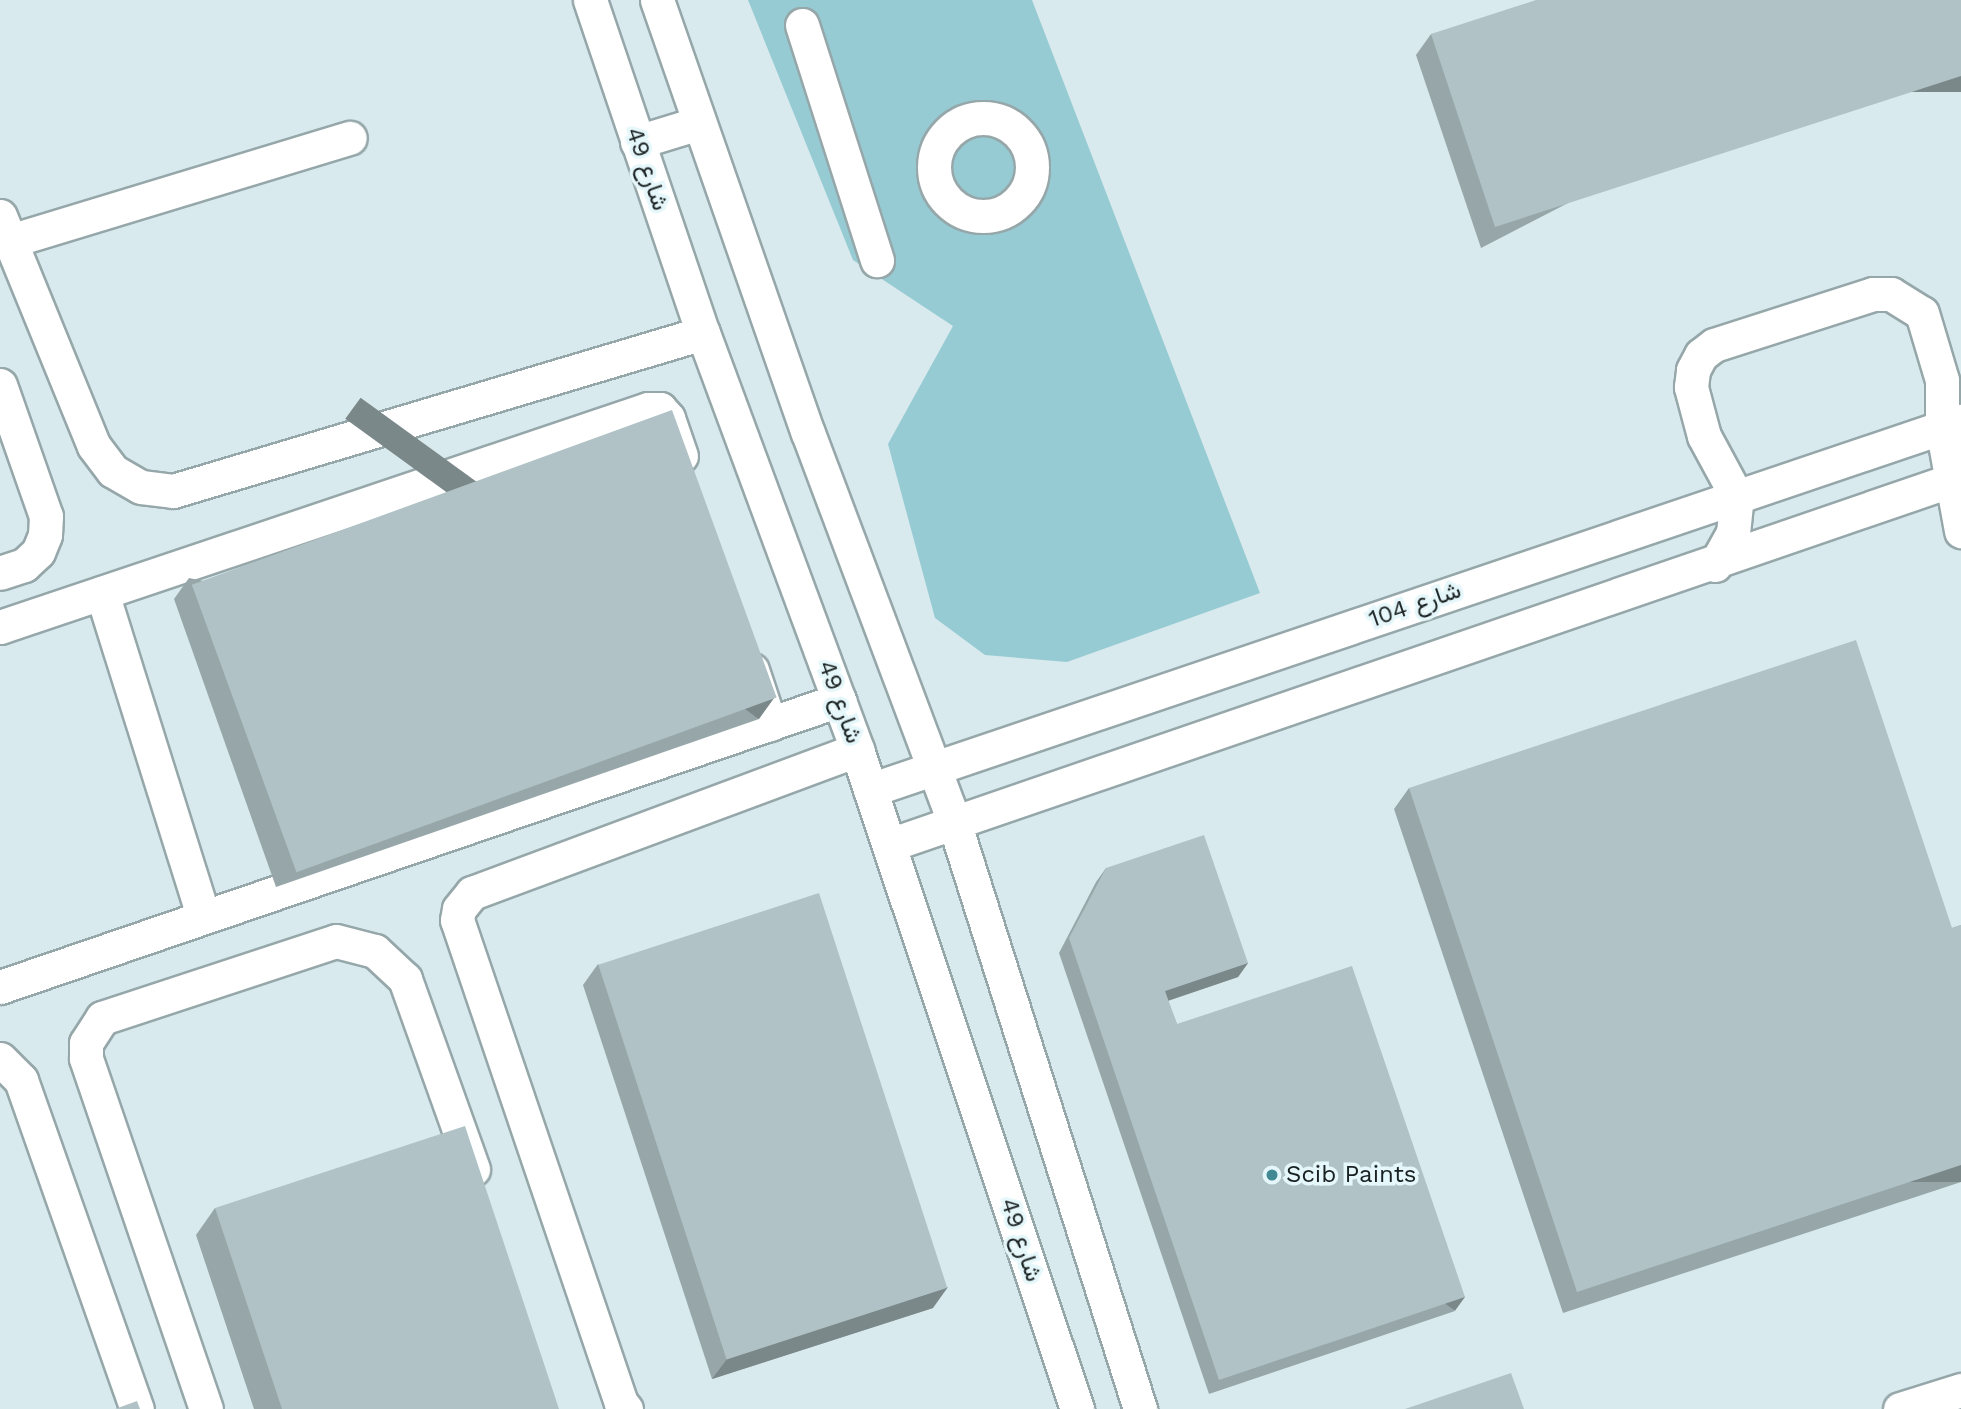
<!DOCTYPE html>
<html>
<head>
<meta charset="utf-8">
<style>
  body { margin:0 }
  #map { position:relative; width:1961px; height:1409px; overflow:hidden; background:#d8eaed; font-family:"Work Sans",Vazirmatn,sans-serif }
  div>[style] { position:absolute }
  .green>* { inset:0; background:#96cbd3 }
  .roads { filter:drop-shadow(2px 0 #96a7aa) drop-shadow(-2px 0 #96a7aa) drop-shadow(0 2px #96a7aa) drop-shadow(0 -2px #96a7aa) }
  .minor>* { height:33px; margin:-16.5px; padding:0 16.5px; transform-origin:16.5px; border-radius:16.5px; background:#fff }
  .minor>.ring { margin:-16.5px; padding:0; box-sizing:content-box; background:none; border:33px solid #fff; border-radius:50% }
  .wall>* { inset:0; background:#97a7a9 }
  .shaded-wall>* { inset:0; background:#7b888a; transform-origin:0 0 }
  .building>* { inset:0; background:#b0c2c5; transform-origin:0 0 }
  .dots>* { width:19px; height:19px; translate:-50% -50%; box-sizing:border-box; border:4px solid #e5f7fa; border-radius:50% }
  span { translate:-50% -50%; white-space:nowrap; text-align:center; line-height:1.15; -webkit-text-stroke:7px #e5f7fa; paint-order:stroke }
  .street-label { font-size:24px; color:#192021 }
  .poi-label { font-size:24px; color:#192021 }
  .left { translate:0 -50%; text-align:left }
</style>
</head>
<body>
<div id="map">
  <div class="green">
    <i style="clip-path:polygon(748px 0,1032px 0,1260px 593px,1067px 662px,985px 655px,935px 618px,888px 444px,953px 326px,853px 260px)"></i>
  </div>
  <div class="roads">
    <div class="minor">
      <i style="left:590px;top:0;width:352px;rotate:71.3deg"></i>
      <i style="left:703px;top:333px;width:445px;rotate:69.7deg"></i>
      <i style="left:857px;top:750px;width:695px;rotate:71.54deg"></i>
      <i style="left:657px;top:0;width:459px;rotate:70.8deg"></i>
      <i style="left:808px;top:433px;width:419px;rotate:69.4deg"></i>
      <i style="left:955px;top:825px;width:613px;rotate:72.42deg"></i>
      <i style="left:802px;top:25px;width:247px;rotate:72.3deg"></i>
      <i class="ring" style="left:934px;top:118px;width:65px;height:65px"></i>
      <i style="left:637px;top:142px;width:65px;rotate:-17deg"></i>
      <i style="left:0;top:216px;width:248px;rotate:67.8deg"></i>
      <i style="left:94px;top:446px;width:31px;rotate:53deg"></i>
      <i style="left:113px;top:471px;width:32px;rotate:30deg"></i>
      <i style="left:141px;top:487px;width:32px;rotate:7deg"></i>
      <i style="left:173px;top:491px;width:553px;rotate:-16.6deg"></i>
      <i style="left:10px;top:241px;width:355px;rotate:-16.9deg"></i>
      <i style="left:0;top:385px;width:139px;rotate:70.7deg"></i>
      <i style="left:46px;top:516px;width:19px;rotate:93deg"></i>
      <i style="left:45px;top:535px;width:18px;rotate:112deg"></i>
      <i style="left:38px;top:552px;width:19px;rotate:137deg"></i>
      <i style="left:24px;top:565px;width:25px;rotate:162deg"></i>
      <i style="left:1715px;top:565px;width:37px;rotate:-61deg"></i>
      <i style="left:1733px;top:533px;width:36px;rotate:-84deg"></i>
      <i style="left:1737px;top:497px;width:69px;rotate:-118.4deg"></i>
      <i style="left:1704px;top:436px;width:51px;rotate:-104.9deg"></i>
      <i style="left:1691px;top:387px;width:17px;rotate:-83deg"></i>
      <i style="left:1693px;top:370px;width:17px;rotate:-62deg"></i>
      <i style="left:1701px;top:355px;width:16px;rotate:-38deg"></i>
      <i style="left:1714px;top:345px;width:167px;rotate:-17.8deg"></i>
      <i style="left:1873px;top:294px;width:18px"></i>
      <i style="left:1891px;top:294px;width:36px;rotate:32deg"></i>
      <i style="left:1922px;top:313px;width:70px;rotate:73.4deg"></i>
      <i style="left:1942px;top:380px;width:47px;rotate:90deg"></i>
      <i style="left:1942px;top:427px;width:106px;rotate:79.6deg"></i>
      <i style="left:102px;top:593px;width:337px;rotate:72.6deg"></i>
      <i style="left:0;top:627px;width:684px;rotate:-18.59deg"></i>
      <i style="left:648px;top:409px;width:12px"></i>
      <i style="left:660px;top:409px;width:12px;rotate:48deg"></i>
      <i style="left:668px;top:418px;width:40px;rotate:71.1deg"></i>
      <i style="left:752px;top:670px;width:57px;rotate:71.6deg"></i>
      <i style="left:870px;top:790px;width:1152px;rotate:-18.69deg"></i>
      <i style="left:889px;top:845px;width:1133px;rotate:-18.95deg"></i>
      <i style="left:0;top:987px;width:887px;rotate:-18.88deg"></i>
      <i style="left:0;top:1059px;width:30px;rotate:45deg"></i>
      <i style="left:21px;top:1080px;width:349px;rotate:70.6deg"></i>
      <i style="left:206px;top:1409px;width:371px;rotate:-108.9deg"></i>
      <i style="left:86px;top:1058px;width:15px;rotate:-90deg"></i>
      <i style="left:86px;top:1043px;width:30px;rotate:-57deg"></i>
      <i style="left:102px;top:1018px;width:246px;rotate:-18.2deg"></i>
      <i style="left:336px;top:941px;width:40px;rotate:14.4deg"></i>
      <i style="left:375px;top:951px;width:41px;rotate:43deg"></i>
      <i style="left:405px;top:979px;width:202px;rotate:70.3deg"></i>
      <i style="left:626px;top:1409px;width:8px;rotate:-130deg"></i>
      <i style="left:621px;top:1403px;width:510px;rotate:-108.75deg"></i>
      <i style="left:457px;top:920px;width:11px;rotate:-80deg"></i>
      <i style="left:459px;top:909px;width:21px;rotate:-51deg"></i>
      <i style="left:472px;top:893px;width:411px;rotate:-20.4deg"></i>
      <i style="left:1900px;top:1409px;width:64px;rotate:-17.3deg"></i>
    </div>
  </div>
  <div class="wall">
    <i style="clip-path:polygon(1961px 0,1481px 248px,1416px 55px,1431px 34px)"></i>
    <i style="clip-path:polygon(189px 578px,774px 698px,759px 719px,276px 887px,174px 599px)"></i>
    <i style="clip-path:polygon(1409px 788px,1952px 928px,1961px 925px,1961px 1182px,1563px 1313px,1394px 809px)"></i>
    <i style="clip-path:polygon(1106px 868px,1248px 963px,1238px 977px,1168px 1001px,1177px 1024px,1455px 1311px,1209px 1394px,1059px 953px,1096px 882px)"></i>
    <i style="clip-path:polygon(598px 964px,933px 1308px,712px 1379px,583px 985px)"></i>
    <i style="clip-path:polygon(215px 1208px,559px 1409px,254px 1409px,196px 1235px)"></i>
  </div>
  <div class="shaded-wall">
    <i style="left:1961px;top:76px;width:16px;height:490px;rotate:90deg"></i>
    <i style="left:774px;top:698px;width:26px;height:511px;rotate:126deg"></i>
    <i style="clip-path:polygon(1248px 963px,1238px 977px,1155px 1005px,1165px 991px)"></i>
    <i style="left:1961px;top:1165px;width:17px;height:404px;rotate:90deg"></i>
    <i style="clip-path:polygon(948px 1287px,933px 1308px,712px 1379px,727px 1359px)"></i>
    <i style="left:1465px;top:1297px;width:17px;height:260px;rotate:126deg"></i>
  </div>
  <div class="building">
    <i style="clip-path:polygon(1536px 0,1961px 0,1961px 76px,1495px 227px,1431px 34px)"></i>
    <i style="left:672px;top:410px;width:306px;height:511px;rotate:70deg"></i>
    <i style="clip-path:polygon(1856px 640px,1952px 928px,1961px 925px,1961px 1165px,1577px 1292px,1409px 788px)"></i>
    <i style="clip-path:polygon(1204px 835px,1248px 963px,1165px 991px,1177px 1024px,1352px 966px,1465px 1297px,1219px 1380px,1069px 938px,1106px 868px)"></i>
    <i style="left:819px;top:893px;width:415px;height:232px;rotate:72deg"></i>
    <i style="clip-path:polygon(465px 1126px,559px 1409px,282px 1409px,215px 1208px)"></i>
    <i style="clip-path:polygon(1511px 1373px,1524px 1409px,1405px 1409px)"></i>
    <i style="clip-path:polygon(137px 1401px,140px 1409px,115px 1409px)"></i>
  </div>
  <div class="dots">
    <i style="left:1272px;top:1175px;background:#438993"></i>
  </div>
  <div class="street-label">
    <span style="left:647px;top:169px;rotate:71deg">شارع 49</span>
    <span style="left:1415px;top:605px;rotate:-19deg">شارع 104</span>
    <span style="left:840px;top:702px;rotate:70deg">شارع 49</span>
    <span style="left:1021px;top:1240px;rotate:72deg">شارع 49</span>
  </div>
  <div class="poi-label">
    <span class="left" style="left:1286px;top:1175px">Scib Paints</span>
  </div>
</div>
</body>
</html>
